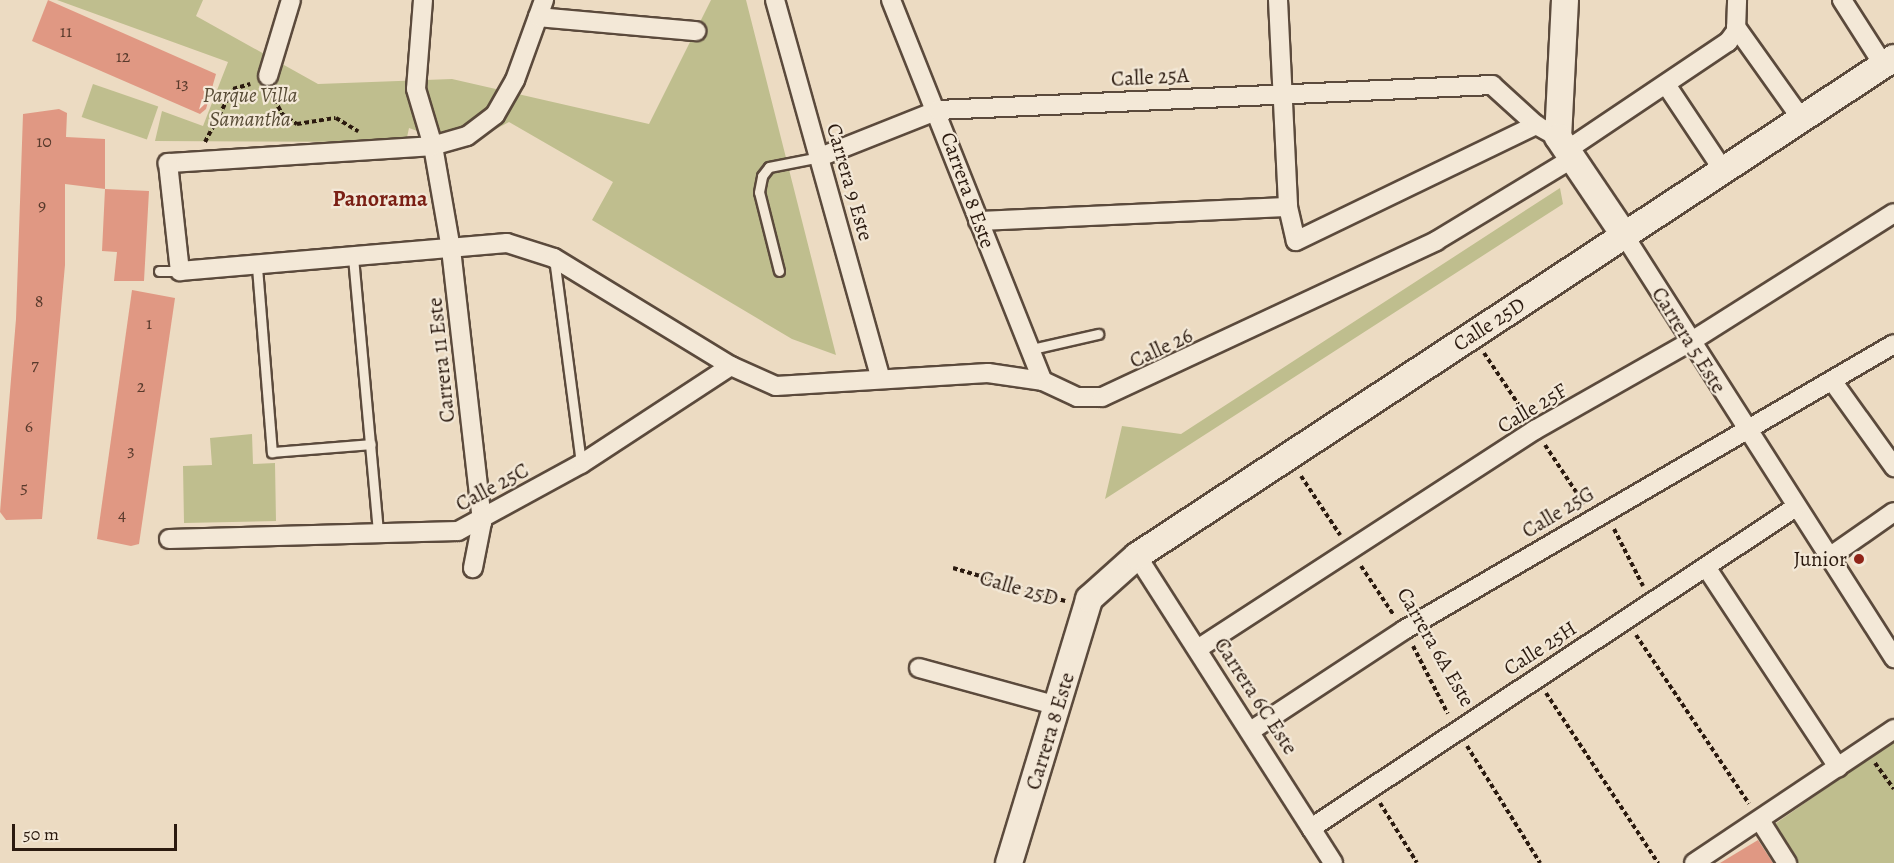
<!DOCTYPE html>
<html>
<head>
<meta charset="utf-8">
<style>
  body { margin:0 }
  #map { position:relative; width:1894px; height:863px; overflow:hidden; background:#ecdbc2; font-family:Alegreya,serif }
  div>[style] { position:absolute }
  .green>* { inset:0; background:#bfbe8e; transform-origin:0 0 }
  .building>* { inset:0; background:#e09883 }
  .path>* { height:4px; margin-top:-2px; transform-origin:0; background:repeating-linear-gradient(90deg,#2b1a0f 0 4.5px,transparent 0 7.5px) }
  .roads { filter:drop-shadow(2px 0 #5b4a3c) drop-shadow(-2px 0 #5b4a3c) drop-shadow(0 2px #5b4a3c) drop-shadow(0 -2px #5b4a3c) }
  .lane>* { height:9px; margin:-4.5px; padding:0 4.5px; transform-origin:4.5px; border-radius:4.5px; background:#f3e8d7 }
  .street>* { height:18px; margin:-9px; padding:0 9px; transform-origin:9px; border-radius:9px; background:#f3e8d7 }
  .secondary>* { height:26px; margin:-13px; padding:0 13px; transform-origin:13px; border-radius:13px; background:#f3e8d7 }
  .dots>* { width:16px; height:16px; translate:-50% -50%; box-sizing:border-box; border:3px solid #f3e8d7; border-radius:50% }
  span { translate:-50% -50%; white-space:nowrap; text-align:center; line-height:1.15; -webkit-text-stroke:4.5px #f3e8d7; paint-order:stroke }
  .number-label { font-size:18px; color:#583a2c }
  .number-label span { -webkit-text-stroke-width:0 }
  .street-label { font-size:21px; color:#2b1a0f }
  .park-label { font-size:21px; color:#574b35; font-style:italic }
  .poi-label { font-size:21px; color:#2b1a0f }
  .right { translate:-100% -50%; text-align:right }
  .neighbourhood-label { font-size:22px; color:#7a1f14; font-weight:700 }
  .scale { position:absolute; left:12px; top:824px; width:165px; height:27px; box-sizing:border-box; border:3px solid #2b1a0f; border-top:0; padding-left:8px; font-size:18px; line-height:21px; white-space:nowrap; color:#2b1a0f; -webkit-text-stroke:4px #f3e8d7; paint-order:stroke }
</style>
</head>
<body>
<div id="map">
  <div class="green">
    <i style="clip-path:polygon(57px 0,203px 0,196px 16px,318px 84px,452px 79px,649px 124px,711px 0,746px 0,836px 355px,792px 339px,592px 220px,613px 182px,509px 122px,462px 147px,409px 128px,406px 142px,155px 141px,162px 111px,203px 126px,228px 62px)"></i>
    <i style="left:93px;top:84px;width:69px;height:35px;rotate:19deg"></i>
    <i style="clip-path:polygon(1560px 188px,1563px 204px,1105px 499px,1122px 426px,1181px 434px)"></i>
    <i style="clip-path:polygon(252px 434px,253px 464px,275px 463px,276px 521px,184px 523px,183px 466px,212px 465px,210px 438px)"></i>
    <i style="clip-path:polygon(1894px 741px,1894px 863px,1798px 863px,1772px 826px)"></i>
  </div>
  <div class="building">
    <i style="clip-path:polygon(48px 0,216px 74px,206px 109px,200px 114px,32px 41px)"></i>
    <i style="clip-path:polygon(59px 109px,67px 113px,66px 137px,105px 139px,105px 189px,65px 184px,65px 265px,42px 519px,6px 520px,0 512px,16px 319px,23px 114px)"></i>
    <i style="clip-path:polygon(105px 189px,149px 191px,144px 281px,114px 281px,117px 252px,102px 251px)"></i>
    <i style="clip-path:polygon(132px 290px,175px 298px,139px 544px,131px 546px,97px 539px)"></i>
    <i style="clip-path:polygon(1758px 840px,1773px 863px,1720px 863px)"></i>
  </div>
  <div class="path">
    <i style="left:271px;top:93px;width:24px;rotate:62deg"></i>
    <i style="left:282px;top:114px;width:18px;rotate:34deg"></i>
    <i style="left:297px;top:124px;width:39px;rotate:-9deg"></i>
    <i style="left:336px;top:118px;width:26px;rotate:31deg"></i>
    <i style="left:205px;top:142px;width:60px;rotate:-62.2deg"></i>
    <i style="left:233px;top:89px;width:18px;rotate:-16deg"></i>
    <i style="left:1484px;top:353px;width:73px;rotate:56.1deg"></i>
    <i style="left:1545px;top:445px;width:71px;rotate:56.5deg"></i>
    <i style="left:1301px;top:476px;width:71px;rotate:56.5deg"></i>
    <i style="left:1614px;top:529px;width:64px;rotate:63deg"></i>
    <i style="left:1361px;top:566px;width:58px;rotate:56.3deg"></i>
    <i style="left:953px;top:568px;width:117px;rotate:16.4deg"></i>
    <i style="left:1636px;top:635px;width:203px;rotate:56.2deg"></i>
    <i style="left:1413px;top:646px;width:76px;rotate:62.8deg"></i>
    <i style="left:1546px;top:693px;width:204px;rotate:56.6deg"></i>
    <i style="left:1467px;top:746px;width:138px;rotate:58deg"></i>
    <i style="left:1875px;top:763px;width:32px;rotate:54deg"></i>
    <i style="left:1380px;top:803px;width:70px;rotate:58.3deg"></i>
  </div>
  <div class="roads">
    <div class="lane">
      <i style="left:353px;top:257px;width:277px;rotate:84.8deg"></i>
      <i style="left:554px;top:258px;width:208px;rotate:82.5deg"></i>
      <i style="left:257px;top:267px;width:186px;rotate:85.4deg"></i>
      <i style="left:272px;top:452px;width:99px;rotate:-4.6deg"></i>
      <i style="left:159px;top:271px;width:21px"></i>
      <i style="left:779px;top:271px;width:81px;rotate:-104.2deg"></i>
      <i style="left:759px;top:192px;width:16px;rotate:-79deg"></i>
      <i style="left:762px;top:176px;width:11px;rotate:-52deg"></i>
      <i style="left:769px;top:167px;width:52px;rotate:-11.1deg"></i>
      <i style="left:1032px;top:349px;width:68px;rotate:-12.8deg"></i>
    </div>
    <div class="street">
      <i style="left:423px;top:0;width:89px;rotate:94.5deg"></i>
      <i style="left:416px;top:89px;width:59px;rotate:73.4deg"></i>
      <i style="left:433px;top:146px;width:105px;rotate:80.1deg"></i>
      <i style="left:451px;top:249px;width:275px;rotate:83.5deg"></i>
      <i style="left:482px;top:522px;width:47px;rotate:101.1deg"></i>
      <i style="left:544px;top:0;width:85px;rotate:109.9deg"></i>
      <i style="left:515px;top:80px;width:40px;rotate:119.7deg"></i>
      <i style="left:495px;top:115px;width:35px;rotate:143deg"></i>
      <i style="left:467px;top:136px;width:35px;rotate:164deg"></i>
      <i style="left:433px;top:146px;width:266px;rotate:176.3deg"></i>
      <i style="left:168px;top:163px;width:109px;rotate:83.7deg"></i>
      <i style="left:180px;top:271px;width:328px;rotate:-4.9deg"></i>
      <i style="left:507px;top:243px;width:49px;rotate:17.7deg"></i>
      <i style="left:554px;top:258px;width:207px;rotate:31.4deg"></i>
      <i style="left:731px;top:366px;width:49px;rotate:24deg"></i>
      <i style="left:776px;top:386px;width:212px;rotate:-3.5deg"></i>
      <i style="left:988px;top:373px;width:56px;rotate:8.3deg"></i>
      <i style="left:1043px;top:381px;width:38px;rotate:25deg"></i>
      <i style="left:1077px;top:397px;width:25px"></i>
      <i style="left:1102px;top:397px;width:369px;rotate:-25deg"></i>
      <i style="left:1436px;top:241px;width:160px;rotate:-31.2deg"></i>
      <i style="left:775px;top:0;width:390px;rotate:74.4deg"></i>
      <i style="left:891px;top:0;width:410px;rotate:68.3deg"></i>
      <i style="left:1278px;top:0;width:207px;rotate:87.2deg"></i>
      <i style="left:1288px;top:207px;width:35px;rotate:77deg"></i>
      <i style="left:1296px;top:241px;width:267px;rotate:-25.8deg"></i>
      <i style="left:1842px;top:0;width:76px;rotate:57.4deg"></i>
      <i style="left:538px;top:17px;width:159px;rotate:5.1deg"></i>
      <i style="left:1736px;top:27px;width:112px;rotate:54.5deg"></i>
      <i style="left:268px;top:76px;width:79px;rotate:-73.2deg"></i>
      <i style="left:1667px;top:86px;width:101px;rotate:56.3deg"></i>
      <i style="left:1567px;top:150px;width:194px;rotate:-33.9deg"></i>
      <i style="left:1728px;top:42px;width:14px;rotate:-54deg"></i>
      <i style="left:1736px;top:31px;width:31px;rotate:-88deg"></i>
      <i style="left:820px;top:157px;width:127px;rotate:-21.7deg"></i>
      <i style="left:938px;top:110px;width:555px;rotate:-2.58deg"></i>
      <i style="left:1492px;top:85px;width:59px;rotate:42.3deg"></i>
      <i style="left:1536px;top:125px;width:25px;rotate:29deg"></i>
      <i style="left:978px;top:221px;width:310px;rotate:-2.6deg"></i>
      <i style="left:1624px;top:235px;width:502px;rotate:57.45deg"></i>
      <i style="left:1833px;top:382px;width:105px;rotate:54.3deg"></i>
      <i style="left:169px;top:539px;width:289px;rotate:-1.6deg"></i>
      <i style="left:458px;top:531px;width:140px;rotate:-28.6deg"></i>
      <i style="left:581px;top:464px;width:179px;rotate:-33.2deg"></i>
      <i style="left:1137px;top:556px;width:364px;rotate:57.4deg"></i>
      <i style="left:1828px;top:558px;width:80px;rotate:-34.9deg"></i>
      <i style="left:1706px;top:567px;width:240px;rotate:56.6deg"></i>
      <i style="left:1199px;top:648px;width:401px;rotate:-33deg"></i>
      <i style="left:1535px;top:430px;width:178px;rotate:-29.6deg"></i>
      <i style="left:1690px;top:342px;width:241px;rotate:-32.3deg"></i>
      <i style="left:919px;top:668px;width:144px;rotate:15.3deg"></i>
      <i style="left:1252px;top:730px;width:182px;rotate:-33.3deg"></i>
      <i style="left:1404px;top:630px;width:567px;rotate:-30.27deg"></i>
      <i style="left:1761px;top:822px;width:49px;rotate:57.6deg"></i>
      <i style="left:1311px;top:828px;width:582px;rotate:-33.5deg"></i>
      <i style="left:1694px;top:863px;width:241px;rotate:-33.8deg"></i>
    </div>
    <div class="secondary">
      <i style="left:1565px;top:0;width:137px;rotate:92.9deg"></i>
      <i style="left:1558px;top:137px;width:118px;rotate:56deg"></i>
      <i style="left:1009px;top:863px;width:276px;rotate:-73.1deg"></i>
      <i style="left:1089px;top:599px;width:64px;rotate:-41.9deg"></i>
      <i style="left:1137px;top:556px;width:906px;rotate:-33.34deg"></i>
    </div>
  </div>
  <div class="dots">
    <i style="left:1859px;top:559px;background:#8f2418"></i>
  </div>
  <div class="number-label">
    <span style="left:66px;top:31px">11</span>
    <span style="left:123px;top:56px">12</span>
    <span style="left:182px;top:83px">13</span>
    <span style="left:44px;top:141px">10</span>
    <span style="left:42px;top:205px">9</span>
    <span style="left:39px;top:301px">8</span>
    <span style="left:149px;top:323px">1</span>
    <span style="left:35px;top:364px">7</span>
    <span style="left:141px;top:386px">2</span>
    <span style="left:29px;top:426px">6</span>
    <span style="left:131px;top:450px">3</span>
    <span style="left:24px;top:487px">5</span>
    <span style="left:122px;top:514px">4</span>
  </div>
  <div class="street-label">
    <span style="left:1150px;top:77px;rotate:-3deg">Calle 25A</span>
    <span style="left:850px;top:182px;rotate:74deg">Carrera 9 Este</span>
    <span style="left:968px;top:190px;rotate:70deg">Carrera 8 Este</span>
    <span style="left:1489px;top:324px;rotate:-33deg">Calle 25D</span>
    <span style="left:1689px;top:340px;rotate:58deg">Carrera 5 Este</span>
    <span style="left:1161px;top:348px;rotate:-25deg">Calle 26</span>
    <span style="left:441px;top:360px;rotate:-96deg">Carrera 11 Este</span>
    <span style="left:1532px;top:408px;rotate:-31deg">Calle 25F</span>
    <span style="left:492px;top:487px;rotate:-28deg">Calle 25C</span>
    <span style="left:1558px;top:512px;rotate:-31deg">Calle 25G</span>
    <span style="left:1019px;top:588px;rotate:16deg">Calle 25D</span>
    <span style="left:1436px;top:647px;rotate:60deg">Carrera 6A Este</span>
    <span style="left:1540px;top:648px;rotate:-33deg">Calle 25H</span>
    <span style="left:1256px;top:696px;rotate:57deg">Carrera 6C Este</span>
    <span style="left:1050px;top:731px;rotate:-73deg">Carrera 8 Este</span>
  </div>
  <div class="park-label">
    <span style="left:250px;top:107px">Parque Villa<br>Samantha</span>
  </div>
  <div class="poi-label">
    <span class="right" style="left:1847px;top:559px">Junior</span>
  </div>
  <div class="neighbourhood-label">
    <span style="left:380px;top:200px">Panorama</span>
  </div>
  <div class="scale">50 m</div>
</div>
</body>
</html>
